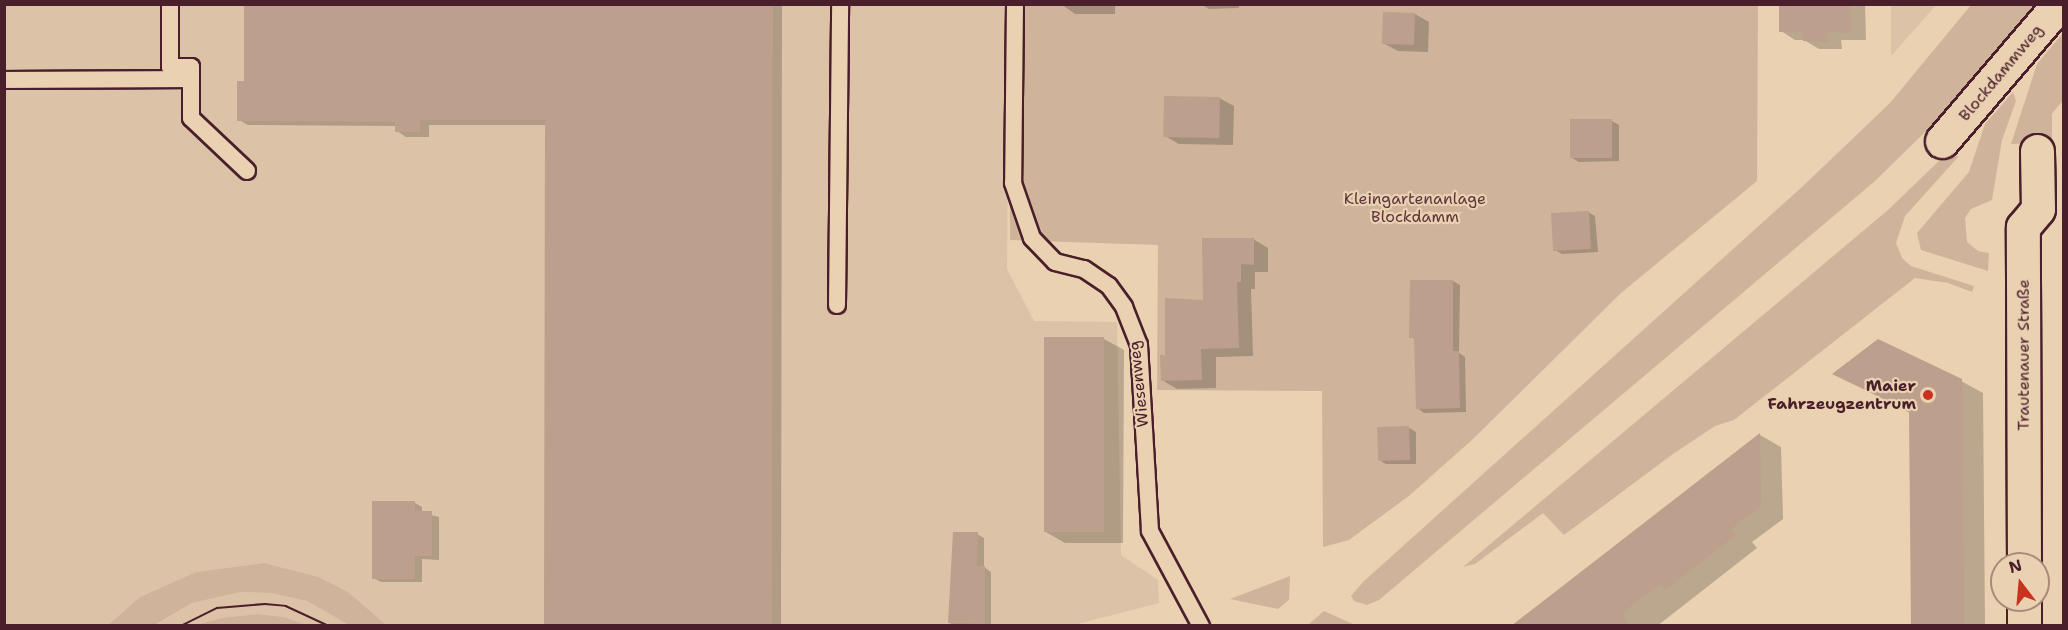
<!DOCTYPE html>
<html>
<head>
<meta charset="utf-8">
<style>
  body { margin:0 }
  #map { position:relative; width:2068px; height:630px; overflow:hidden; background:#e9d1b1; font-family:"Shantell Sans",sans-serif }
  div>[style] { position:absolute }
  .built>* { inset:0; background:#dcc2a6 }
  .green>* { inset:0; background:#cfb49b }
  .shadow>* { inset:0; background:#0003 }
  .building>* { inset:0; background:#bc9f8c; transform-origin:0 0 }
  .roads { filter:drop-shadow(2px 0 #4a1f2b) drop-shadow(-2px 0 #4a1f2b) drop-shadow(0 2px #4a1f2b) drop-shadow(0 -2px #4a1f2b) }
  .service>* { height:16px; margin:-8px; padding:0 8px; transform-origin:8px; border-radius:8px; background:#e9d1b1 }
  .minor>* { height:33px; margin:-16.5px; padding:0 16.5px; transform-origin:16.5px; border-radius:16.5px; background:#e9d1b1 }
  .tram>* { height:1.5px; margin:-0.75px; padding:0 0.75px; transform-origin:0.75px; border-radius:0.75px; background:#4a1f2b }
  .dots>* { width:16px; height:16px; translate:-50% -50%; box-sizing:border-box; border:3px solid #e9d1b1; border-radius:50% }
  span { translate:-50% -50%; white-space:nowrap; text-align:center; line-height:1.15; -webkit-text-stroke:4.5px #e9d1b1; paint-order:stroke }
  .street-label { font-size:16px; color:#4a1f2b }
  .park-label { font-size:16px; color:#5e353c }
  .poi-label { font-size:16px; color:#4a1f2b; font-weight:700 }
  .right { translate:-100% -50%; text-align:right }
  .frame { position:absolute; inset:0; border:6px solid #4a1f2b; pointer-events:none }
  .north { position:absolute; left:1990px; top:552px; width:60px; height:60px; box-sizing:border-box; background:#e9d1b1; border:2px solid #a98a7b; border-radius:50%; rotate:344deg; font-size:16px; font-weight:700; line-height:24px; text-align:center; color:#4a1f2b }
  .north::after { content:''; display:block; margin:auto; width:21px; height:27px; background:#c8321e; clip-path:polygon(50% 0,100% 100%,50% 72%,0 100%) }
</style>
</head>
<body>
<div id="map">
  <div class="built">
    <i style="clip-path:polygon(4px 5px,1009px 5px,1007px 269px,1034px 321px,1117px 322px,1121px 555px,1158px 580px,1159px 603px,1070px 626px,386px 626px,348px 592px,319px 577px,264px 563px,196px 572px,140px 597px,108px 625px,5px 625px)"></i>
    <i style="clip-path:polygon(1891px 5px,1936px 5px,1891px 56px)"></i>
    <i style="clip-path:polygon(241px 592px,271px 593px,307px 601px,349px 625px,307px 625px,284px 617px,258px 614px,221px 618px,196px 625px,155px 626px,192px 603px)"></i>
  </div>
  <div class="green">
    <i style="clip-path:polygon(1009px 5px,1758px 5px,1757px 181px,1621px 293px,1473px 439px,1410px 495px,1349px 540px,1323px 547px,1322px 391px,1157px 390px,1158px 245px,1010px 240px)"></i>
    <i style="clip-path:polygon(1971px 5px,2037px 5px,1965px 93px,1875px 181px,1379px 600px,1367px 605px,1354px 601px,1351px 596px,1363px 582px,1802px 187px,1890px 103px)"></i>
    <i style="clip-path:polygon(2063px 33px,2063px 100px,2052px 114px,2052px 143px,2011px 144px,2037px 64px)"></i>
    <i style="clip-path:polygon(2013px 92px,2016px 101px,2002px 140px,1992px 200px,1971px 209px,1965px 218px,1967px 242px,1978px 251px,1989px 253px,1988px 271px,1921px 250px,1917px 233px,1969px 172px,1985px 124px)"></i>
    <i style="clip-path:polygon(1959px 156px,1905px 216px,1896px 243px,1902px 258px,1911px 266px,1974px 286px,1972px 292px,1948px 283px,1915px 278px,1734px 420px,1715px 426px,1673px 454px,1564px 535px,1543px 513px,1475px 564px,1463px 567px,1888px 210px,1941px 159px)"></i>
    <i style="clip-path:polygon(264px 563px,319px 577px,348px 592px,386px 625px,349px 625px,307px 601px,271px 593px,241px 592px,192px 603px,155px 625px,108px 625px,140px 597px,196px 572px)"></i>
    <i style="clip-path:polygon(1290px 576px,1289px 600px,1278px 609px,1230px 599px)"></i>
    <i style="clip-path:polygon(1324px 611px,1353px 624px,1357px 625px,1309px 624px)"></i>
    <i style="clip-path:polygon(258px 614px,284px 617px,307px 625px,196px 625px,221px 618px)"></i>
  </div>
  <div class="shadow">
    <i style="clip-path:polygon(246px 4px,782px 4px,781px 626px,546px 626px,546px 125px,429px 125px,429px 137px,406px 137px,397px 131px,397px 126px,248px 125px,239px 120px,246px 82px)"></i>
    <i style="clip-path:polygon(1061px 4px,1115px 4px,1115px 14px,1075px 14px)"></i>
    <i style="clip-path:polygon(1201px 4px,1239px 4px,1239px 8px,1209px 9px)"></i>
    <i style="clip-path:polygon(1781px 4px,1865px 4px,1866px 40px,1841px 40px,1842px 49px,1819px 49px,1804px 40px,1795px 40px,1781px 31px)"></i>
    <i style="clip-path:polygon(1415px 14px,1429px 22px,1428px 52px,1398px 51px,1383px 43px)"></i>
    <i style="clip-path:polygon(1219px 98px,1234px 106px,1233px 145px,1179px 144px,1165px 136px)"></i>
    <i style="clip-path:polygon(1612px 121px,1619px 125px,1619px 161px,1579px 162px,1572px 158px)"></i>
    <i style="clip-path:polygon(1588px 212px,1595px 216px,1598px 252px,1562px 254px,1555px 250px)"></i>
    <i style="clip-path:polygon(1253px 239px,1268px 248px,1268px 272px,1255px 272px,1255px 289px,1251px 289px,1253px 356px,1216px 357px,1216px 388px,1177px 389px,1162px 380px,1166px 357px)"></i>
    <i style="clip-path:polygon(1453px 281px,1460px 285px,1459px 353px,1465px 357px,1466px 412px,1424px 413px,1417px 408px,1416px 340px,1411px 337px)"></i>
    <i style="clip-path:polygon(1104px 339px,1124px 350px,1123px 543px,1065px 543px,1044px 531px)"></i>
    <i style="clip-path:polygon(1835px 374px,1961px 381px,1983px 393px,1985px 626px,1912px 626px,1910px 413px)"></i>
    <i style="clip-path:polygon(1409px 428px,1416px 432px,1416px 464px,1386px 464px,1379px 460px)"></i>
    <i style="clip-path:polygon(1760px 435px,1781px 447px,1783px 519px,1752px 542px,1757px 548px,1657px 626px,1521px 626px,1518px 622px)"></i>
    <i style="clip-path:polygon(415px 503px,422px 507px,422px 513px,439px 517px,439px 560px,422px 559px,422px 582px,381px 582px,373px 578px)"></i>
    <i style="clip-path:polygon(977px 534px,984px 538px,984px 567px,991px 572px,991px 626px,955px 626px,950px 623px)"></i>
  </div>
  <div class="building">
    <i style="clip-path:polygon(244px 4px,773px 4px,772px 626px,544px 626px,545px 120px,420px 120px,420px 132px,395px 132px,395px 122px,237px 121px,237px 81px,244px 81px)"></i>
    <i style="clip-path:polygon(1779px 4px,1851px 4px,1851px 33px,1827px 32px,1828px 42px,1803px 41px,1802px 32px,1779px 32px)"></i>
    <i style="left:1383px;top:12px;width:32px;height:32px;rotate:2deg"></i>
    <i style="left:1164px;top:96px;width:56px;height:41px;rotate:1deg"></i>
    <i style="left:1612px;top:119px;width:39px;height:42px;rotate:90deg"></i>
    <i style="left:1589px;top:211px;width:38px;height:38px;rotate:87deg"></i>
    <i style="clip-path:polygon(1202px 238px,1254px 238px,1254px 265px,1241px 264px,1241px 282px,1237px 282px,1239px 348px,1201px 349px,1202px 380px,1161px 381px,1160px 355px,1165px 355px,1165px 298px,1203px 300px)"></i>
    <i style="clip-path:polygon(1410px 280px,1453px 280px,1453px 351px,1459px 351px,1460px 408px,1416px 409px,1414px 338px,1409px 338px)"></i>
    <i style="left:1044px;top:337px;width:60px;height:195px"></i>
    <i style="clip-path:polygon(1878px 339px,1962px 379px,1964px 626px,1911px 626px,1909px 411px,1832px 374px)"></i>
    <i style="left:1409px;top:426px;width:34px;height:32px;rotate:88deg"></i>
    <i style="clip-path:polygon(1760px 433px,1761px 506px,1731px 529px,1736px 535px,1665px 590px,1661px 584px,1623px 612px,1628px 626px,1511px 626px)"></i>
    <i style="clip-path:polygon(372px 501px,415px 501px,415px 511px,432px 511px,432px 556px,415px 556px,415px 579px,372px 579px)"></i>
    <i style="clip-path:polygon(953px 532px,978px 532px,977px 566px,985px 566px,985px 624px,948px 623px)"></i>
  </div>
  <div class="roads">
    <div class="service">
      <i style="left:170px;top:4px;width:63px;rotate:90deg"></i>
      <i style="left:170px;top:67px;width:21px"></i>
      <i style="left:191px;top:67px;width:51px;rotate:90deg"></i>
      <i style="left:191px;top:118px;width:77px;rotate:43.4deg"></i>
      <i style="left:1015px;top:4px;width:179px;rotate:90.6deg"></i>
      <i style="left:1013px;top:183px;width:58px;rotate:70.9deg"></i>
      <i style="left:1032px;top:238px;width:33px;rotate:46deg"></i>
      <i style="left:1055px;top:262px;width:30px;rotate:14deg"></i>
      <i style="left:1084px;top:269px;width:30px;rotate:34deg"></i>
      <i style="left:1109px;top:286px;width:26px;rotate:54deg"></i>
      <i style="left:1124px;top:307px;width:41px;rotate:68.5deg"></i>
      <i style="left:1139px;top:345px;width:186px;rotate:86.6deg"></i>
      <i style="left:1150px;top:531px;width:108px;rotate:61.8deg"></i>
      <i style="left:4px;top:80px;width:187px;rotate:-0.3deg"></i>
      <i style="left:837px;top:305px;width:301px;rotate:-89.4deg"></i>
    </div>
    <div class="minor">
      <i style="left:1942px;top:141px;width:180px;rotate:-49.5deg"></i>
      <i style="left:2024px;top:564px;width:337px;rotate:-90.2deg"></i>
      <i style="left:2023px;top:227px;width:23px;rotate:-50deg"></i>
      <i style="left:2038px;top:209px;width:58px;rotate:-91deg"></i>
      <i style="left:2024px;top:626px;width:26px;rotate:-90deg"></i>
    </div>
  </div>
  <div class="tram">
    <i style="left:181px;top:626px;width:40px;rotate:-26.6deg"></i>
    <i style="left:217px;top:608px;width:48px;rotate:-4.8deg"></i>
    <i style="left:265px;top:604px;width:21px;rotate:5deg"></i>
    <i style="left:286px;top:606px;width:47px;rotate:24.9deg"></i>
  </div>
  <div class="dots">
    <i style="left:1928px;top:395px;background:#c8321e"></i>
  </div>
  <div class="street-label">
    <span style="left:2001px;top:73px;rotate:-50deg">Blockdammweg</span>
    <span style="left:2024px;top:355px;rotate:-90deg">Trautenauer Straße</span>
    <span style="left:1139px;top:384px;rotate:-96deg">Wiesenweg</span>
  </div>
  <div class="park-label">
    <span style="left:1415px;top:208px">Kleingartenanlage<br>Blockdamm</span>
  </div>
  <div class="poi-label">
    <span class="right" style="left:1916px;top:395px">Maier<br>Fahrzeugzentrum</span>
  </div>
  <div class="frame"></div>
  <div class="north">N</div>
</div>
</body>
</html>
